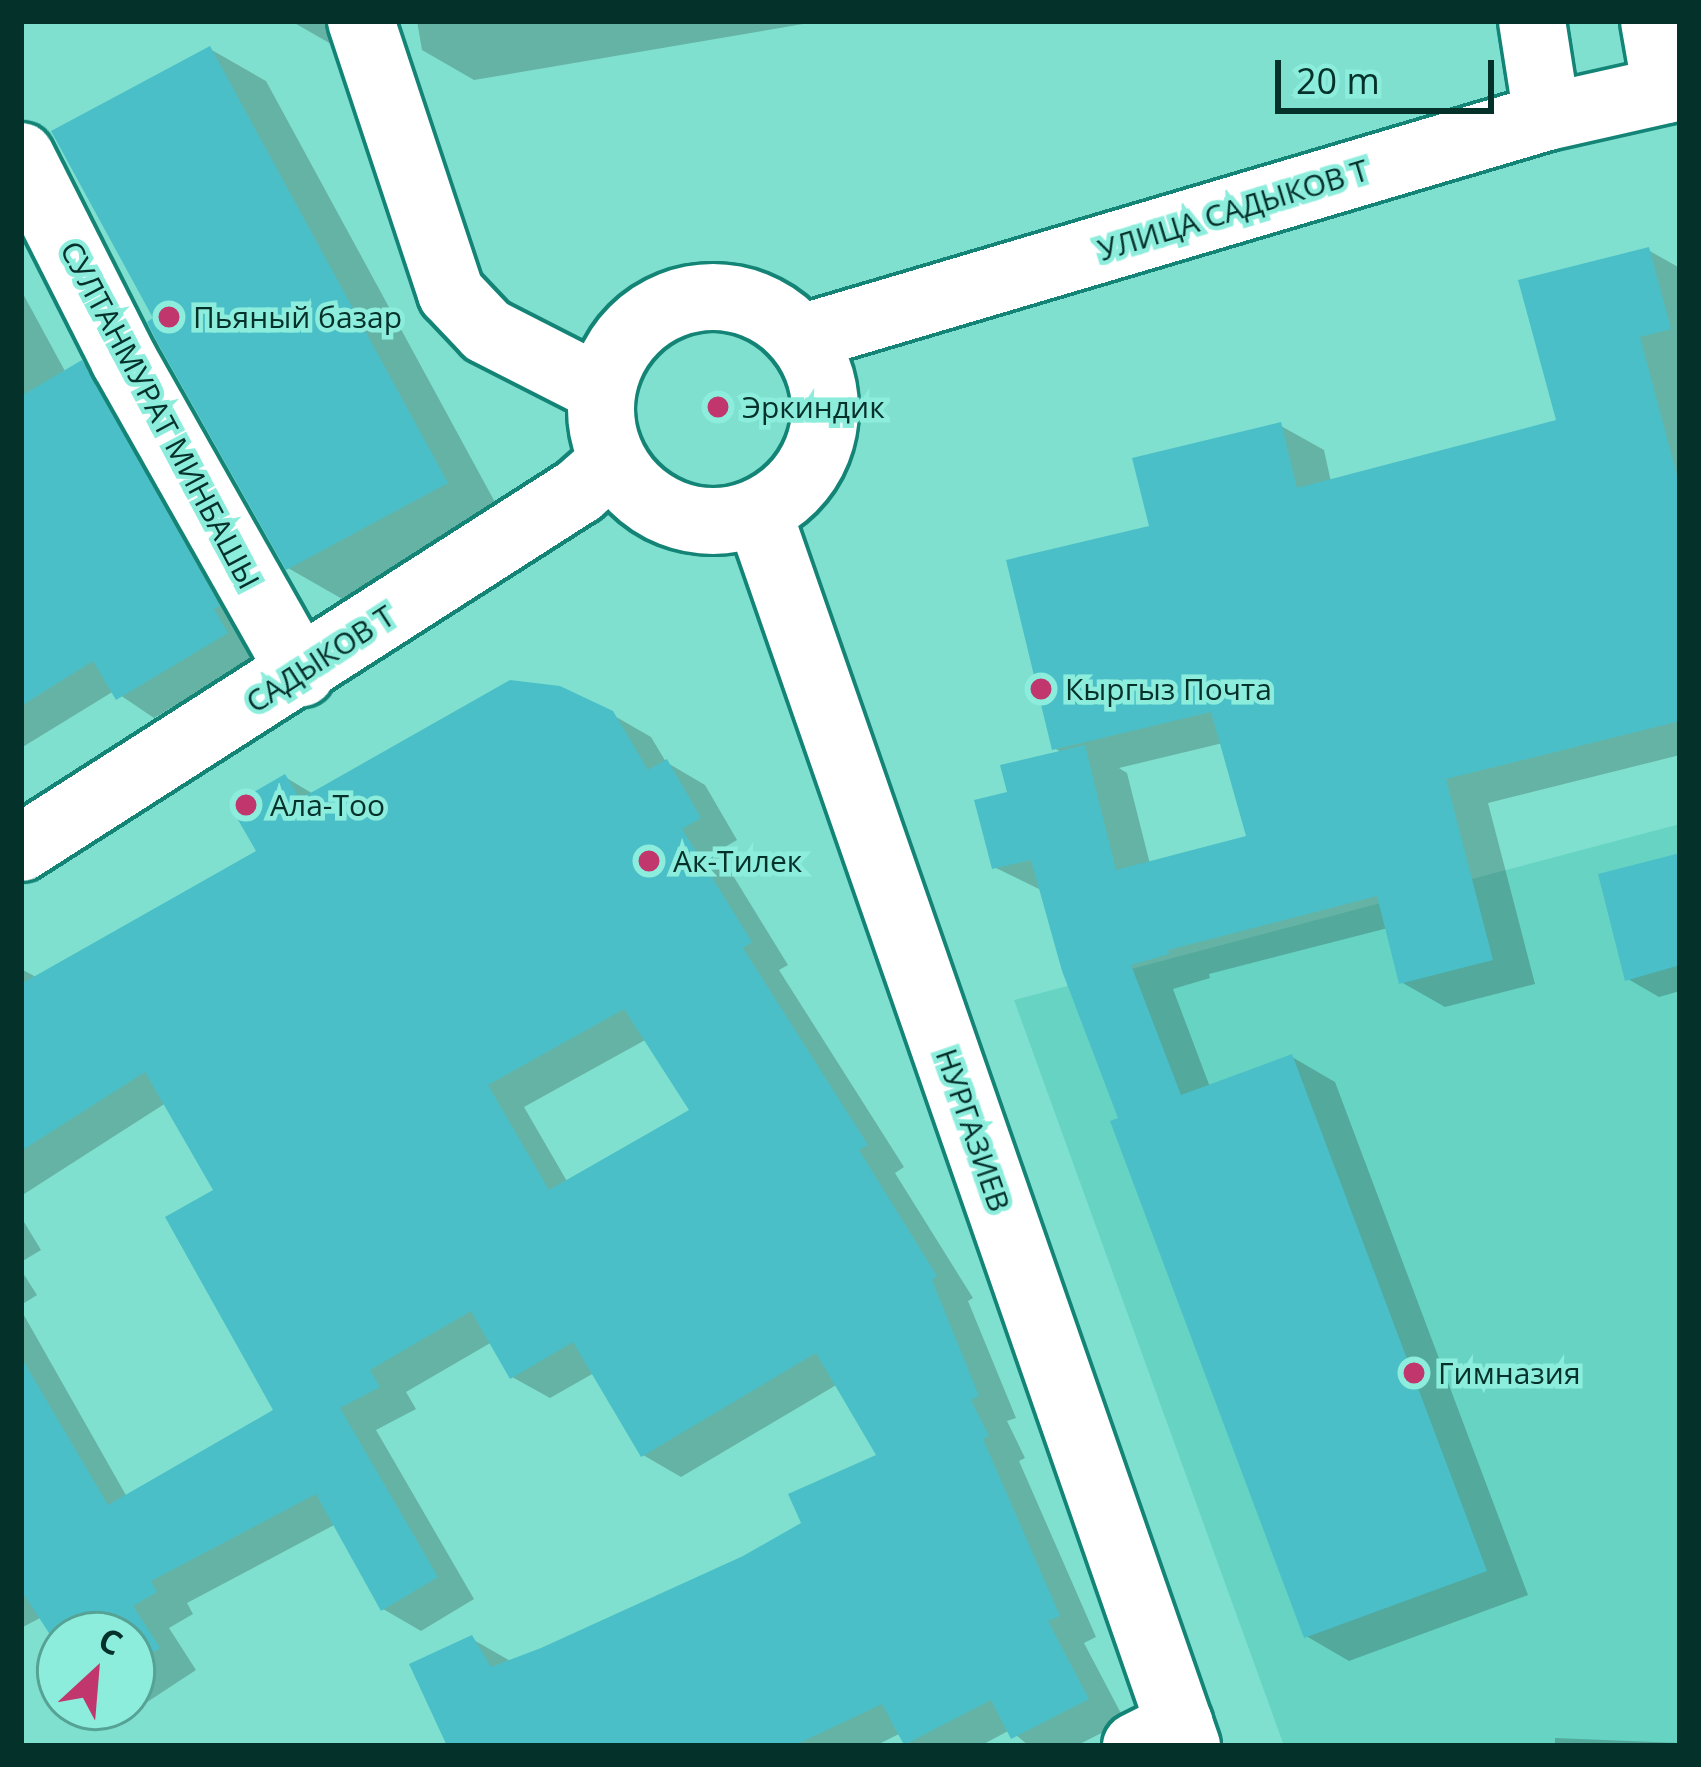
<!DOCTYPE html>
<html>
<head>
<meta charset="utf-8">
<style>
  body { margin:0 }
  #map { position:relative; width:1701px; height:1767px; overflow:hidden; background:#7fe0cf; font-family:"Open Sans",sans-serif }
  div>[style] { position:absolute }
  .built>* { inset:0; background:#67d4c3 }
  .shadow>* { inset:0; background:#0003 }
  .building>* { inset:0; background:#4bbfc8 }
  .roads { filter:drop-shadow(3px 0 #138476) drop-shadow(-3px 0 #138476) drop-shadow(0 3px #138476) drop-shadow(0 -3px #138476) }
  .minor>* { height:66px; margin:-33px; padding:0 33px; transform-origin:33px; border-radius:33px; background:#fff }
  .tertiary>* { height:66px; margin:-33px; padding:0 33px; transform-origin:33px; border-radius:33px; background:#fff }
  .secondary>* { height:66px; margin:-33px; padding:0 33px; transform-origin:33px; border-radius:33px; background:#fff }
  .primary>* { height:66px; margin:-33px; padding:0 33px; transform-origin:33px; border-radius:33px; background:#fff }
  .trunk>* { height:66px; margin:-33px; padding:0 33px; transform-origin:33px; border-radius:33px; background:#fff }
  .trunk>.ring { margin:-33px; padding:0; box-sizing:content-box; background:none; border:66px solid #fff; border-radius:50% }
  .dots>* { width:33px; height:33px; translate:-50% -50%; box-sizing:border-box; border:6px solid #8ceddc; border-radius:50% }
  span { translate:-50% -50%; white-space:nowrap; text-align:center; line-height:1.15; -webkit-text-stroke:9px #8ceddc; paint-order:stroke }
  .street-label { font-size:30px; color:#05312b }
  .poi-label { font-size:30px; color:#05312b }
  .left { translate:0 -50%; text-align:left }
  .frame { position:absolute; inset:0; border:24px solid #05312b; pointer-events:none }
  .north { position:absolute; left:36px; top:1611px; width:120px; height:120px; box-sizing:border-box; background:#8ceddc; border:3px solid #56a295; border-radius:50%; rotate:26deg; font-size:33px; font-weight:700; line-height:48px; text-align:center; color:#05312b }
  .north::after { content:''; display:block; margin:auto; width:42px; height:54px; background:#c1366c; clip-path:polygon(50% 0,100% 100%,50% 72%,0 100%) }
  .scale { position:absolute; left:1275px; top:60px; width:219px; height:54px; box-sizing:border-box; border:6px solid #05312b; border-top:0; padding-left:15px; font-size:36px; line-height:42px; white-space:nowrap; color:#05312b; -webkit-text-stroke:9px #8ceddc; paint-order:stroke }
</style>
</head>
<body>
<div id="map">
  <div class="built">
    <i style="clip-path:polygon(1680px 824px,1680px 1746px,1284px 1746px,1014px 1000px)"></i>
  </div>
  <div class="shadow">
    <i style="clip-path:polygon(291px 21px,394px 21px,331px 44px)"></i>
    <i style="clip-path:polygon(417px 21px,821px 21px,474px 80px,422px 50px)"></i>
    <i style="clip-path:polygon(210px 49px,266px 81px,502px 515px,344px 600px,288px 568px,157px 319px)"></i>
    <i style="clip-path:polygon(evenodd,1648px 250px,1680px 268px,1680px 755px,1488px 803px,1535px 984px,1445px 1007px,1401px 982px,1388px 928px,1209px 974px,1210px 978px,1173px 989px,1210px 1087px,1292px 1057px,1335px 1082px,1528px 1595px,1349px 1661px,1306px 1636px,1043px 891px,994px 867px,1010px 794px,1063px 753px,1054px 748px,1152px 529px,1281px 426px,1324px 450px,1331px 482px,1559px 423px,1648px 250px,1223px 743px,1250px 838px,1150px 864px,1127px 773px,1119px 768px,1223px 743px)"></i>
    <i style="clip-path:polygon(21px 290px,66px 373px,82px 363px,118px 384px,262px 654px,154px 718px,114px 691px,21px 748px)"></i>
    <i style="clip-path:polygon(evenodd,611px 714px,651px 737px,666px 762px,705px 785px,737px 840px,718px 851px,788px 965px,779px 970px,904px 1167px,895px 1173px,973px 1298px,968px 1301px,1016px 1418px,1007px 1421px,1025px 1458px,1019px 1461px,1096px 1637px,1084px 1643px,1125px 1721px,1076px 1746px,1029px 1746px,1010px 1730px,980px 1746px,912px 1746px,901px 1733px,875px 1746px,445px 1746px,472px 1639px,512px 1662px,745px 1558px,805px 1524px,881px 1457px,838px 1384px,681px 1477px,643px 1455px,594px 1373px,550px 1398px,512px 1377px,492px 1342px,406px 1392px,416px 1409px,376px 1430px,474px 1599px,421px 1631px,383px 1609px,336px 1524px,187px 1603px,193px 1614px,169px 1628px,196px 1670px,129px 1714px,117px 1707px,132px 1707px,132px 1635px,60px 1635px,60px 1644px,42px 1617px,21px 1628px,21px 1310px,127px 1497px,277px 1411px,217px 1191px,166px 1103px,21px 1196px,21px 969px,38px 978px,260px 852px,285px 777px,315px 795px,611px 714px,647px 1039px,693px 1111px,568px 1183px,524px 1107px,647px 1039px)"></i>
    <i style="clip-path:polygon(1680px 856px,1680px 991px,1659px 997px,1628px 979px)"></i>
    <i style="clip-path:polygon(21px 1217px,41px 1250px,21px 1262px)"></i>
    <i style="clip-path:polygon(21px 1270px,37px 1295px,21px 1305px)"></i>
    <i style="clip-path:polygon(1555px 1738px,1680px 1743px,1680px 1746px,1555px 1746px)"></i>
  </div>
  <div class="building">
    <i style="clip-path:polygon(210px 46px,448px 483px,286px 570px,157px 342px,147px 322px,153px 318px,51px 131px)"></i>
    <i style="clip-path:polygon(1649px 247px,1671px 329px,1640px 337px,1680px 487px,1680px 721px,1446px 779px,1493px 960px,1399px 984px,1377px 896px,1168px 950px,1169px 954px,1131px 965px,1181px 1095px,1292px 1054px,1487px 1571px,1304px 1638px,1110px 1121px,1118px 1118px,1062px 971px,1031px 860px,992px 869px,974px 800px,1007px 792px,1000px 765px,1085px 745px,1116px 870px,1246px 836px,1211px 712px,1052px 750px,1006px 560px,1149px 526px,1132px 458px,1281px 422px,1297px 488px,1556px 420px,1518px 280px)"></i>
    <i style="clip-path:polygon(82px 360px,220px 606px,214px 609px,228px 633px,116px 700px,93px 661px,21px 706px,21px 396px)"></i>
    <i style="clip-path:polygon(evenodd,510px 680px,560px 686px,613px 711px,648px 770px,667px 759px,701px 818px,682px 829px,752px 942px,743px 948px,868px 1145px,859px 1150px,937px 1276px,932px 1280px,979px 1396px,971px 1400px,989px 1436px,983px 1439px,1060px 1616px,1048px 1621px,1089px 1699px,1011px 1739px,991px 1700px,904px 1745px,882px 1704px,793px 1746px,447px 1746px,409px 1664px,472px 1635px,491px 1667px,541px 1648px,743px 1556px,801px 1523px,788px 1494px,876px 1455px,816px 1353px,641px 1457px,573px 1342px,510px 1379px,471px 1311px,370px 1370px,380px 1387px,340px 1408px,438px 1577px,381px 1611px,316px 1494px,151px 1581px,157px 1592px,133px 1606px,160px 1648px,132px 1666px,132px 1635px,60px 1635px,60px 1650px,21px 1590px,21px 1357px,108px 1505px,273px 1410px,165px 1217px,213px 1190px,145px 1072px,21px 1151px,21px 984px,256px 851px,230px 806px,285px 774px,300px 799px,510px 680px,624px 1009px,689px 1110px,549px 1190px,488px 1085px,624px 1009px)"></i>
    <i style="clip-path:polygon(1680px 853px,1680px 965px,1625px 981px,1598px 874px)"></i>
  </div>
  <div class="roads">
    <div class="minor">
      <i style="left:361px;top:21px;width:287px;rotate:71.7deg"></i>
      <i style="left:451px;top:293px;width:52px;rotate:46.5deg"></i>
      <i style="left:487px;top:331px;width:128px;rotate:27deg"></i>
      <i style="left:1136px;top:1746px;width:49px;rotate:-26.6deg"></i>
    </div>
    <div class="tertiary">
      <i style="left:21px;top:156px;width:229px;rotate:63.2deg"></i>
      <i style="left:124px;top:360px;width:360px;rotate:60.5deg"></i>
    </div>
    <div class="secondary">
      <i style="left:759px;top:514px;width:1304px;rotate:70.84deg"></i>
    </div>
    <div class="primary">
      <i style="left:1532px;top:21px;width:97px;rotate:81.1deg"></i>
      <i style="left:1654px;top:21px;width:70px;rotate:80.1deg"></i>
    </div>
    <div class="trunk">
      <i class="ring" style="left:601px;top:297px;width:158px;height:158px"></i>
      <i style="left:801px;top:338px;width:778px;rotate:-16.5deg"></i>
      <i style="left:1547px;top:117px;width:136px;rotate:-12.7deg"></i>
      <i style="left:21px;top:848px;width:662px;rotate:-32.61deg"></i>
      <i style="left:579px;top:491px;width:45px;rotate:-41.4deg"></i>
    </div>
  </div>
  <div class="dots">
    <i style="left:169px;top:317px;background:#c1366c"></i>
    <i style="left:718px;top:407px;background:#c1366c"></i>
    <i style="left:1041px;top:689px;background:#c1366c"></i>
    <i style="left:246px;top:805px;background:#c1366c"></i>
    <i style="left:649px;top:861px;background:#c1366c"></i>
    <i style="left:1414px;top:1373px;background:#c1366c"></i>
  </div>
  <div class="street-label">
    <span style="left:1233px;top:210px;rotate:-17deg">УЛИЦА САДЫКОВ Т</span>
    <span style="left:160px;top:415px;rotate:62deg">СУЛТАНМУРАТ МИНБАШЫ</span>
    <span style="left:320px;top:659px;rotate:-33deg">САДЫКОВ Т</span>
    <span style="left:973px;top:1130px;rotate:71deg">НУРГАЗИЕВ</span>
  </div>
  <div class="poi-label">
    <span class="left" style="left:193px;top:317px">Пьяный базар</span>
    <span class="left" style="left:742px;top:407px">Эркиндик</span>
    <span class="left" style="left:1065px;top:689px">Кыргыз Почта</span>
    <span class="left" style="left:270px;top:805px">Ала-Тоо</span>
    <span class="left" style="left:673px;top:861px">Ак-Тилек</span>
    <span class="left" style="left:1438px;top:1373px">Гимназия</span>
  </div>
  <div class="frame"></div>
  <div class="north">С</div>
  <div class="scale">20 m</div>
</div>
</body>
</html>
